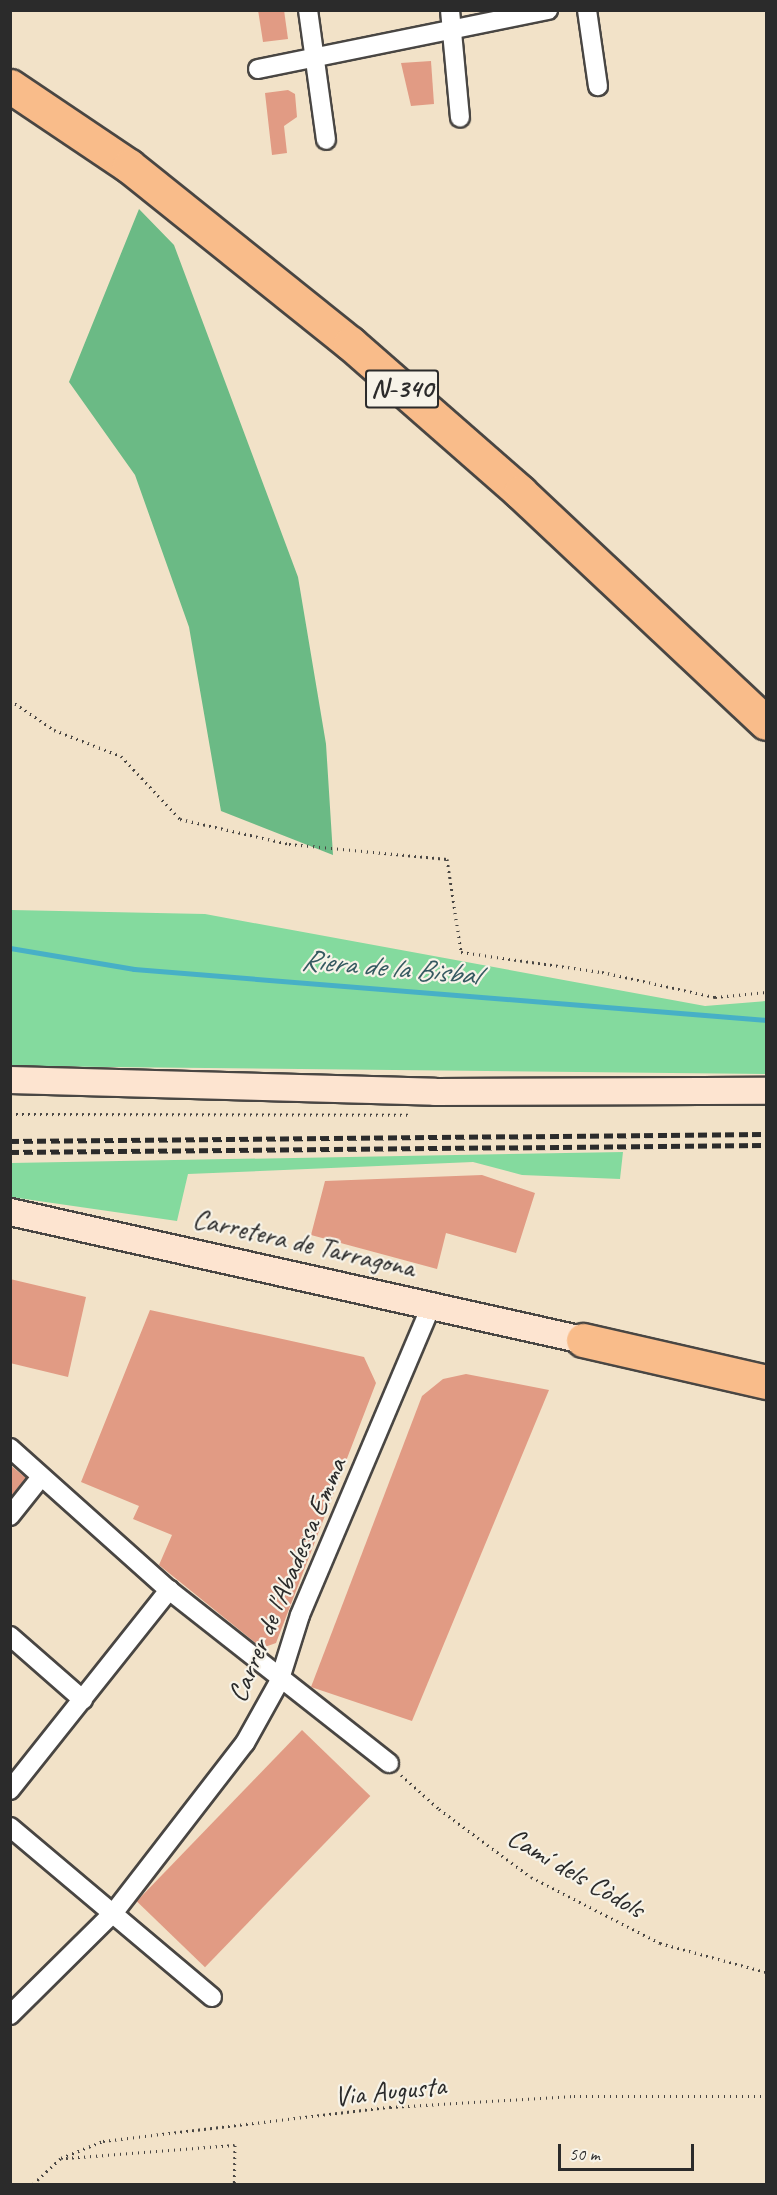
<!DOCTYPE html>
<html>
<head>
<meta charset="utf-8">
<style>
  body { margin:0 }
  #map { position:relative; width:777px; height:2195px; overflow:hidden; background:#f2e2c8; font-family:Caveat,sans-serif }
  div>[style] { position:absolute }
  .green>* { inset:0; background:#84da9e }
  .forest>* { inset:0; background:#6bba85 }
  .stream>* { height:5px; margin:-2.5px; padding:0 2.5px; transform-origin:2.5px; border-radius:2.5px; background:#47b0c6 }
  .building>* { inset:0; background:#e19b84; transform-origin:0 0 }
  .path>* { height:3px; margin-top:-1.5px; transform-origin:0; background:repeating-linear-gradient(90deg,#494643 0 1.5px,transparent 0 6px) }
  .roads { filter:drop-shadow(2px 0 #494643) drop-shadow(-2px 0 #494643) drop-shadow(0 2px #494643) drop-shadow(0 -2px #494643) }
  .street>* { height:18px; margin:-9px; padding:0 9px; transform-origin:9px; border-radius:9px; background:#fff }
  .secondary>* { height:26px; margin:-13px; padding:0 13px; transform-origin:13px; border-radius:13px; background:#fde4d0 }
  .highway>* { height:33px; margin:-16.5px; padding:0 16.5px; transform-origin:16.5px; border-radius:16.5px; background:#f9bc8a }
  .rail>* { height:4.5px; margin-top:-2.25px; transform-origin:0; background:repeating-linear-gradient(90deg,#2b2b2b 0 9px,transparent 0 13.5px) }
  span { translate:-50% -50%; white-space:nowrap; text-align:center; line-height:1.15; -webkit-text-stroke:4.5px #f7f3e8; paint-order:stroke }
  .shield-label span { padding:2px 4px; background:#f7f3e8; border:2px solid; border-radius:4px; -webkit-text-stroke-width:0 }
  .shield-label { font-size:27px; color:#2b2b2b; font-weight:700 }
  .street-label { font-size:28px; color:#2b2b2b }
  .water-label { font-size:30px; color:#355a61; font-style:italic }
  .frame { position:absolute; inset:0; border:12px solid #2b2b2b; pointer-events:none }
  .scale { position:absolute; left:558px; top:2144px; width:136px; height:27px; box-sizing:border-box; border:3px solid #2b2b2b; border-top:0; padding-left:8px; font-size:18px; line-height:21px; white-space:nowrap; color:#2b2b2b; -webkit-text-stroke:4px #f7f3e8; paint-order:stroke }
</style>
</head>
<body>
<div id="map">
  <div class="green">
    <i style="clip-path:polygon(11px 910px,205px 914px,705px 1006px,766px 1001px,766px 1074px,11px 1066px)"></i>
    <i style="clip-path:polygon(623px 1152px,620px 1179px,522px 1175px,473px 1162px,188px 1174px,177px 1221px,11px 1197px,11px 1163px)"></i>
  </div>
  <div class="forest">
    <i style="clip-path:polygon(139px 209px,174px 245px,298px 577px,326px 744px,333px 855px,221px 811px,189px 627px,135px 475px,69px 382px)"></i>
  </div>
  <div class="stream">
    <i style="left:10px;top:948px;width:126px;rotate:9.6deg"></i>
    <i style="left:134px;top:969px;width:634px;rotate:4.61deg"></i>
  </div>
  <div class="building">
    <i style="clip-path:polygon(258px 10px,284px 10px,288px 39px,263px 42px)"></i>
    <i style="clip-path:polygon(431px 61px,434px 104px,411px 106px,401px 63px)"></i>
    <i style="clip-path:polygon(288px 90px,295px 94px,297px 117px,284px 126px,287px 153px,272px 155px,265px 93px)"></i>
    <i style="clip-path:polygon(482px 1175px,535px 1193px,516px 1253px,446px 1233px,437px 1269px,311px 1235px,325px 1181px)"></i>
    <i style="clip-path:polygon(10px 1279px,86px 1297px,68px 1377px,10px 1363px)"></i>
    <i style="clip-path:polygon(150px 1310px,364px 1357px,376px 1383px,276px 1643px,262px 1648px,159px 1565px,172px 1535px,133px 1519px,139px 1506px,81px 1482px)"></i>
    <i style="clip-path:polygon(466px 1374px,549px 1390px,412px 1721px,311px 1687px,422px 1396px,443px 1379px)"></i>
    <i style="clip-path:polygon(10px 1465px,26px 1478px,10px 1497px)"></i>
    <i style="left:302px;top:1730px;width:95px;height:238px;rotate:44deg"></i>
  </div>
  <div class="path">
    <i style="left:10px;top:700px;width:53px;rotate:34.3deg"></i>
    <i style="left:54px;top:730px;width:72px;rotate:21.2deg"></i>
    <i style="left:121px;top:756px;width:86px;rotate:46.9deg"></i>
    <i style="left:180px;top:819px;width:112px;rotate:12.9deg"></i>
    <i style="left:289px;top:844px;width:159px;rotate:5.4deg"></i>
    <i style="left:447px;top:859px;width:94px;rotate:81.4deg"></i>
    <i style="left:461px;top:952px;width:142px;rotate:8.1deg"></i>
    <i style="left:602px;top:972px;width:116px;rotate:12.5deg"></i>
    <i style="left:715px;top:997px;width:51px;rotate:-5.6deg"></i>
    <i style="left:10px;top:1114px;width:401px;rotate:0.1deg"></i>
    <i style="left:401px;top:1775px;width:51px;rotate:41.8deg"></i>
    <i style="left:439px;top:1809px;width:114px;rotate:36.5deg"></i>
    <i style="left:531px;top:1877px;width:145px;rotate:27.1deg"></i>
    <i style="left:660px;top:1943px;width:110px;rotate:15.3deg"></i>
    <i style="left:66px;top:2158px;width:169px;rotate:-4.4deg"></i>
    <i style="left:235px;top:2145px;width:39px;rotate:91deg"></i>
    <i style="left:33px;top:2184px;width:38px;rotate:-43deg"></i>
    <i style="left:61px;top:2158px;width:45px;rotate:-22deg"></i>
    <i style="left:103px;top:2141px;width:289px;rotate:-6.8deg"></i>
    <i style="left:390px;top:2107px;width:184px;rotate:-3.4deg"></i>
    <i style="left:574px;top:2096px;width:192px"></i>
  </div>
  <div class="roads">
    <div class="street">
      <i style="left:308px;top:10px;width:131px;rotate:82.1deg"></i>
      <i style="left:450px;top:10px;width:108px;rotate:84.7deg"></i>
      <i style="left:587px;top:10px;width:77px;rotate:81.8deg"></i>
      <i style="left:258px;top:69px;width:296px;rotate:-11.5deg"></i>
      <i style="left:10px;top:1448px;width:213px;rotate:41.8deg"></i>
      <i style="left:169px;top:1590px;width:280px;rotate:38.2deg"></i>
      <i style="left:10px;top:1516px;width:50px;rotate:-51.5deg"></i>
      <i style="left:10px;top:1636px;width:97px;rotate:41.2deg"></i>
      <i style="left:10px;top:1790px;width:256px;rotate:-51.5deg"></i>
      <i style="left:10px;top:1827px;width:264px;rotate:40.1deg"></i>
      <i style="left:10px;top:2015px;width:148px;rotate:-44.7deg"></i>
      <i style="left:115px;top:1911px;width:212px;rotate:-52.3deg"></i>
      <i style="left:245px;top:1743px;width:70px;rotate:-60.9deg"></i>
      <i style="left:279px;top:1682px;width:70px;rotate:-72.6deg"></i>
      <i style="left:300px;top:1615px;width:338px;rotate:-67deg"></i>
    </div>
    <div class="secondary">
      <i style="left:10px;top:1080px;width:425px;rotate:1.6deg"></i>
      <i style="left:435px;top:1092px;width:331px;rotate:-0.2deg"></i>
      <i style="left:10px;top:1212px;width:587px;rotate:12.59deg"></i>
    </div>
    <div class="highway">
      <i style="left:10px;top:86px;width:143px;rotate:33.9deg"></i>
      <i style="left:129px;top:166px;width:283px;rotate:38.7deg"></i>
      <i style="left:350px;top:343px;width:226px;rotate:41.2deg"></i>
      <i style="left:520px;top:492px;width:337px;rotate:43.2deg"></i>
      <i style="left:583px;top:1340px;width:188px;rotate:12.9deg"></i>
    </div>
  </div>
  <div class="rail">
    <i style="left:10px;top:1141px;width:756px;rotate:-0.53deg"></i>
    <i style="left:10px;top:1152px;width:756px;rotate:-0.53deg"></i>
  </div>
  <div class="shield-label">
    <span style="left:402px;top:389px">N-340</span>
  </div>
  <div class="street-label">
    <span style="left:304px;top:1243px;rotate:13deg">Carretera de Tarragona</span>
    <span style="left:287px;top:1580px;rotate:-67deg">Carrer de l'Abadessa Emma</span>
    <span style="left:576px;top:1873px;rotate:30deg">Camí dels Còdols</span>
    <span style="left:390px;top:2091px;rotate:-6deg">Via Augusta</span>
  </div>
  <div class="water-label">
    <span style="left:390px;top:967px;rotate:5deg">Riera de la Bisbal</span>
  </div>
  <div class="frame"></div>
  <div class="scale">50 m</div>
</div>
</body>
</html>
